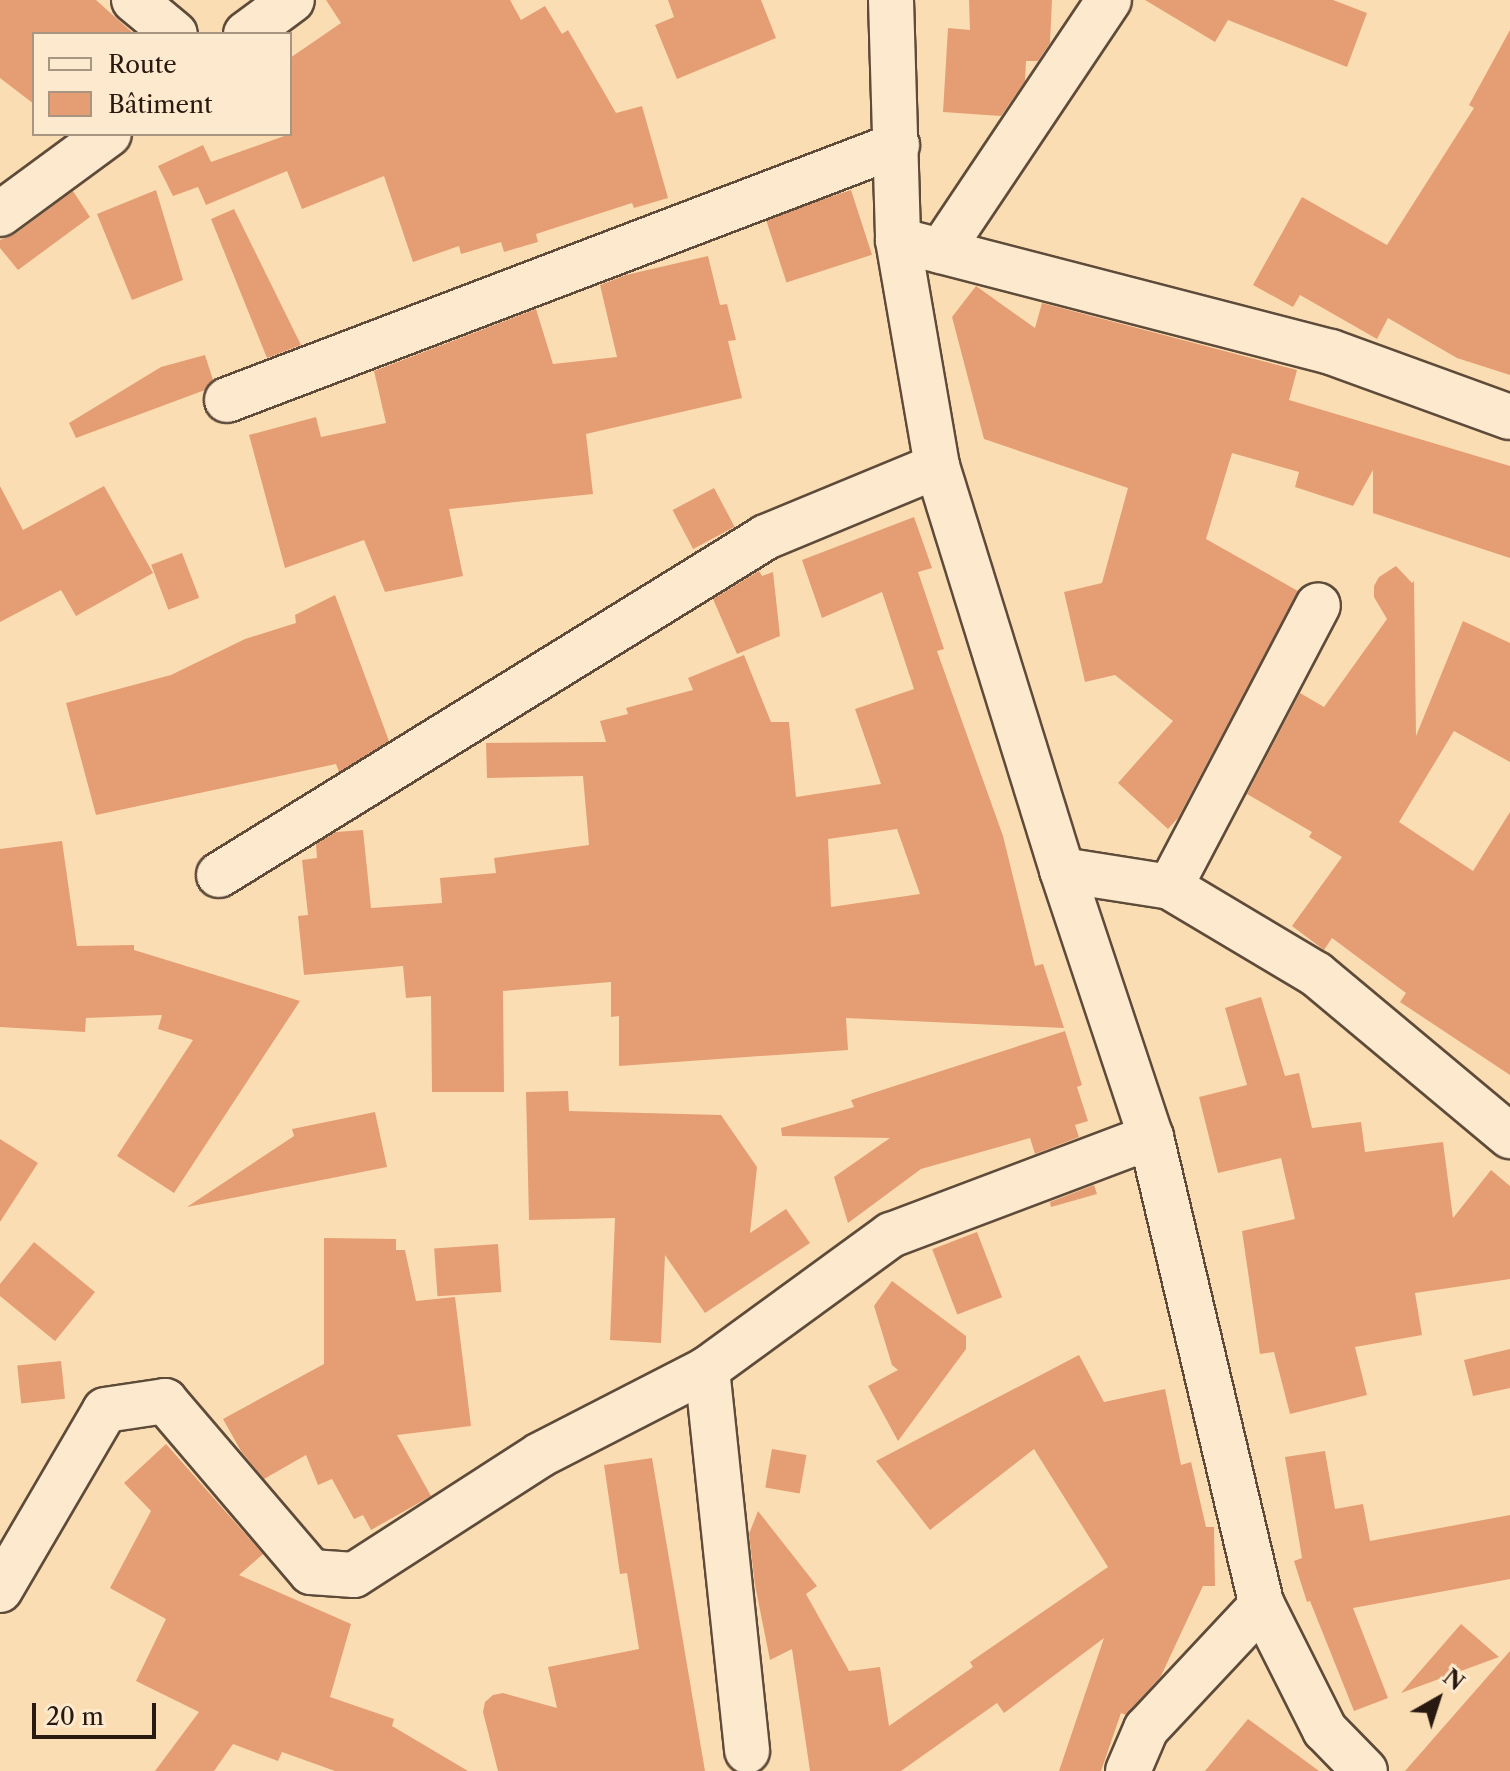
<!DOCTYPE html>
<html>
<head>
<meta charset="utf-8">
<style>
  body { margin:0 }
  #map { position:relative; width:1510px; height:1771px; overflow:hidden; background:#fbddb3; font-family:"Libre Caslon Text",serif }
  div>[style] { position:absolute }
  .building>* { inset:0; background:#e59e73; transform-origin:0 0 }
  .roads { filter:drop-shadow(2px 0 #5e4b3a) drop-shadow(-2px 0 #5e4b3a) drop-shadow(0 2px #5e4b3a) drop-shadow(0 -2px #5e4b3a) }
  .minor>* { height:44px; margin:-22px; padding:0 22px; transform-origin:22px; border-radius:22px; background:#fce9ce }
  span { translate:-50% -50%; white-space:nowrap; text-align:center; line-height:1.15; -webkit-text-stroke:6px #fce9ce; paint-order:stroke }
  .legend { position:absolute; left:32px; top:32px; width:260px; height:104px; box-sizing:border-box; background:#fce9ce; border:2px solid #a89682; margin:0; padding:10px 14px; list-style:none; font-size:24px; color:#291a11 }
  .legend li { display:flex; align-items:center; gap:16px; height:40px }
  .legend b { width:40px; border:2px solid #a89682 }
  .north { position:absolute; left:1398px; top:1659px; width:80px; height:80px; -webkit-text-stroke:6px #fce9ce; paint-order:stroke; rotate:39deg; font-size:22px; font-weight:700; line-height:32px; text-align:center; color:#291a11 }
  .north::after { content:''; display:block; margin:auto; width:28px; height:36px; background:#291a11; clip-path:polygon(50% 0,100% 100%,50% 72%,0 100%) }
  .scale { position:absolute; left:32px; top:1703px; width:124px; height:36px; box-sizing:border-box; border:4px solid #291a11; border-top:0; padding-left:10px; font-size:24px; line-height:28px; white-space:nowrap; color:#291a11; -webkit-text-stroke:6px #fce9ce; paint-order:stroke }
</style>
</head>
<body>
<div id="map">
  <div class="building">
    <i style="clip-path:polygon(0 0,96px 0,134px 34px,34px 34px,34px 104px,0 78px)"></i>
    <i style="clip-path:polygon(326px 0,510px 0,521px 20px,545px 6px,562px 34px,568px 30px,616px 113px,642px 106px,668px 198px,634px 208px,632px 203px,536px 234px,538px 242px,504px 252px,501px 242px,461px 254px,459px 246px,413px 262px,384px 176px,302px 209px,287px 171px,206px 205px,198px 187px,173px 196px,158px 166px,203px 145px,211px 162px,290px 134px,290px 58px,341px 23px)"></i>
    <i style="clip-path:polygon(668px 0,761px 0,776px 38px,677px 79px,655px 25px,674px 17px)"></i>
    <i style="clip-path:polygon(969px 0,1052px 0,1050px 43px,1038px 61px,1026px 61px,1025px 81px,1001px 116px,943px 112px,948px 28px,970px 30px)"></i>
    <i style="clip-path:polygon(1145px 0,1333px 0,1367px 13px,1347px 67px,1228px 20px,1215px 42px)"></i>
    <i style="clip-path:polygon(1510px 30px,1510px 375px,1457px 358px,1388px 318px,1377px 339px,1300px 295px,1293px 307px,1253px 285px,1302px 197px,1387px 245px,1474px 108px,1469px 105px)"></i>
    <i style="clip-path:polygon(156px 190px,183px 280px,132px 300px,97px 214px)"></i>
    <i style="left:851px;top:190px;width:68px;height:90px;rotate:72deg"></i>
    <i style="clip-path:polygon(73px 191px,90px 217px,18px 270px,0 248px,0 240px,15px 234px)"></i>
    <i style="clip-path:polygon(234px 209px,301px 345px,267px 358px,211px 219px)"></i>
    <i style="clip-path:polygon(708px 256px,720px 305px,727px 304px,736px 340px,728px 341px,742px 398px,586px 434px,593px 494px,449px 509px,463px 576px,385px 592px,364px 540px,285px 568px,249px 435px,316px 417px,321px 437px,386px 423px,374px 371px,536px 309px,553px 364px,617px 357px,600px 285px,626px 275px)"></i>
    <i style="clip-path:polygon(976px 286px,1035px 328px,1042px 303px,1297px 370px,1289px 400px,1510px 466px,1510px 558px,1373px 513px,1373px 470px,1353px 506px,1295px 487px,1299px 472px,1232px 453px,1206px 539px,1298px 591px,1178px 818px,1168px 829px,1118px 783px,1173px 721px,1115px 675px,1085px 682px,1064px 592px,1102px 583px,1128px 488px,984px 439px,952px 317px)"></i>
    <i style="clip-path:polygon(205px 355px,213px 380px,205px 390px,76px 438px,69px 423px,161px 367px)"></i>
    <i style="clip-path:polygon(0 486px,23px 530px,104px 486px,153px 573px,76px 616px,61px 590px,0 622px)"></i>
    <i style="left:714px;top:488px;width:44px;height:47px;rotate:62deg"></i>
    <i style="clip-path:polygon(evenodd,914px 517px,932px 568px,918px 572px,944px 649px,937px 651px,1003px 836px,1035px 966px,1043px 964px,1064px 1028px,846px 1018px,848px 1050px,619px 1066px,619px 1016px,611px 1017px,611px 982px,503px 991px,504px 1092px,432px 1092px,431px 996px,406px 998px,403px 966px,304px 975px,298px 916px,308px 915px,302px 860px,317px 858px,316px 844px,336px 832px,363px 830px,371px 908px,442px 903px,440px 878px,496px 873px,494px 858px,589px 845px,583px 776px,487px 778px,486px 743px,606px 742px,600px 721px,628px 714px,626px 708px,693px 690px,688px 678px,744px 655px,771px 722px,789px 722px,796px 797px,881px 784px,855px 709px,914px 689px,882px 592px,822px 618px,802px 560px,914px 517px,897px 829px,920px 894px,831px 907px,828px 839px,897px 829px)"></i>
    <i style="left:182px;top:553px;width:48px;height:33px;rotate:69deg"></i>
    <i style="clip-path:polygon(1396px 566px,1412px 583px,1414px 581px,1416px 736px,1463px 621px,1510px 643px,1510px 762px,1454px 731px,1399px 822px,1473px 871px,1510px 812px,1510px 1075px,1400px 1002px,1406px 993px,1332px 938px,1324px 950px,1292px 926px,1342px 857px,1309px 837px,1312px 832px,1247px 794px,1300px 693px,1324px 707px,1387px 619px,1374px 597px,1374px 586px,1379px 577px)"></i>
    <i style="clip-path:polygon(759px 571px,762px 576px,773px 572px,780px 636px,737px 654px,713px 599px)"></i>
    <i style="clip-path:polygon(335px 595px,389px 741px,339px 772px,336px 764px,96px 815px,66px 703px,171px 675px,245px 639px,296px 623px,295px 615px)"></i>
    <i style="clip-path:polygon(62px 841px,77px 946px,134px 945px,134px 950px,300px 1001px,174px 1193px,117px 1156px,193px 1040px,158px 1029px,162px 1015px,86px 1018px,85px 1032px,0 1027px,0 849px)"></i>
    <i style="clip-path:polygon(1261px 997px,1285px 1076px,1299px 1073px,1312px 1128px,1361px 1122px,1365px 1152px,1443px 1142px,1453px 1218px,1491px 1170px,1510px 1186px,1510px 1279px,1415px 1293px,1422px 1335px,1355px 1347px,1367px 1395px,1290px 1414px,1274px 1352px,1260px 1354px,1242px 1231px,1295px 1219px,1281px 1158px,1218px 1173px,1199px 1097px,1247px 1085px,1225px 1008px)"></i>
    <i style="clip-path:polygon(1065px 1031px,1082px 1085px,1077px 1087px,1088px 1121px,1075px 1125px,1079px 1137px,1035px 1154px,1030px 1138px,921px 1169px,848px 1223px,834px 1177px,890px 1138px,782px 1136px,781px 1128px,854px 1107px,851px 1100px)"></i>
    <i style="clip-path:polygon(568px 1091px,569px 1111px,721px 1115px,757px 1167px,750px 1233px,786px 1209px,810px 1243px,705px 1313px,665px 1255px,661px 1343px,610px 1340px,615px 1218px,529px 1220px,526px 1092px)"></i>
    <i style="clip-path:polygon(375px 1112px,387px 1167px,187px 1207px,294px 1136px,292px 1129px)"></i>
    <i style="clip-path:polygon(0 1139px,38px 1163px,0 1222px)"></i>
    <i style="clip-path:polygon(1094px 1185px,1097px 1194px,1051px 1207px,1050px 1202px)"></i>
    <i style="left:977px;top:1232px;width:70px;height:48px;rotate:69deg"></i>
    <i style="clip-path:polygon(324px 1238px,396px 1239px,396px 1250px,405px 1250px,416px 1301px,455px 1297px,471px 1426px,397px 1435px,431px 1496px,371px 1530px,363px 1515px,354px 1519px,332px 1479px,318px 1485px,306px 1455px,264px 1479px,241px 1451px,223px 1419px,324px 1364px)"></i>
    <i style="clip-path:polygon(34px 1242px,95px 1292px,55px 1341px,0 1296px,0 1284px)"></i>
    <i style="left:498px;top:1244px;width:48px;height:64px;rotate:86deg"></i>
    <i style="clip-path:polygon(892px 1281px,966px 1336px,966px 1349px,898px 1441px,868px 1386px,898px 1370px,892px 1365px,874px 1306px)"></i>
    <i style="clip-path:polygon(1510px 1349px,1510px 1388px,1473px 1396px,1464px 1360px)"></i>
    <i style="clip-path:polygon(1079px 1355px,1104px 1402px,1165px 1389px,1181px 1465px,1191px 1462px,1206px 1527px,1214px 1527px,1215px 1586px,1203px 1586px,1161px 1676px,1126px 1715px,1121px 1713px,1101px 1771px,1059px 1771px,1104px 1638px,1004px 1713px,997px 1703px,901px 1771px,810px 1771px,792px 1649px,770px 1660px,755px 1585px,749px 1534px,758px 1511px,817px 1586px,806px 1594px,849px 1671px,880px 1667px,889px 1726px,973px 1667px,970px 1662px,1108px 1567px,1034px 1449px,930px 1530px,876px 1461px)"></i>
    <i style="left:61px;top:1361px;width:38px;height:44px;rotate:84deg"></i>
    <i style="clip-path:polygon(166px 1444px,263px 1554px,239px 1575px,351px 1624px,330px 1697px,394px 1719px,392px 1726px,468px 1771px,335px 1771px,282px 1752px,278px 1761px,233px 1744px,214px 1771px,155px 1771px,199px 1712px,136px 1681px,166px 1619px,110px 1588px,151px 1511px,124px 1483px)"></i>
    <i style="left:772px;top:1449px;width:35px;height:39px;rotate:10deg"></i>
    <i style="clip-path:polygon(1325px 1451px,1335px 1509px,1363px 1504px,1370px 1541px,1510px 1515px,1510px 1579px,1353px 1608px,1388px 1698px,1354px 1711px,1310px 1601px,1307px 1602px,1294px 1561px,1302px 1558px,1285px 1457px)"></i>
    <i style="clip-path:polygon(652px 1458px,705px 1771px,498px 1771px,483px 1712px,485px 1702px,493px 1695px,503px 1693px,557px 1708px,548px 1667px,639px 1649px,627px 1573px,620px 1574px,604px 1465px)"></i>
    <i style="clip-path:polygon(1461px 1624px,1499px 1657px,1401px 1693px)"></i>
    <i style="clip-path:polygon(1510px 1651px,1510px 1771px,1405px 1771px)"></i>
    <i style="clip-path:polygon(1248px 1719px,1319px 1771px,1205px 1771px)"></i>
  </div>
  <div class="roads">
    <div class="minor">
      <i style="left:134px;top:0;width:53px;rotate:39.7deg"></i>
      <i style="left:891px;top:0;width:240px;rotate:88.3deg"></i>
      <i style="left:898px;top:240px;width:229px;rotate:80.2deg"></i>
      <i style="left:937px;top:466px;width:423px;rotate:72.8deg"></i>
      <i style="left:1062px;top:870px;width:281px;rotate:71.6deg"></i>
      <i style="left:1151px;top:1137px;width:481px;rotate:76.7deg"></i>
      <i style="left:1262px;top:1605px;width:140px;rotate:63.3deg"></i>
      <i style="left:1325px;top:1730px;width:57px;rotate:45.7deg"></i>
      <i style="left:246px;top:34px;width:57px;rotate:-36.5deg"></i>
      <i style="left:0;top:214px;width:135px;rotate:-36.3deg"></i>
      <i style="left:898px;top:240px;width:447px;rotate:14.5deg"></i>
      <i style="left:1331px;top:352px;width:190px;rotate:20deg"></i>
      <i style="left:941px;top:251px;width:302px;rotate:-56.2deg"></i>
      <i style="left:227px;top:400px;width:717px;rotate:-20.84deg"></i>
      <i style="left:1062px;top:870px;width:109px;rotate:8.9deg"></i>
      <i style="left:1170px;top:887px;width:170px;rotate:30.8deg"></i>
      <i style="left:1316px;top:974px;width:253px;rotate:39.9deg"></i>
      <i style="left:219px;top:875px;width:643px;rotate:-31.71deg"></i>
      <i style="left:766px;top:537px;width:185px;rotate:-22.5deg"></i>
      <i style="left:1170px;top:887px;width:318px;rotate:-62.3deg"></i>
      <i style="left:707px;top:1369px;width:384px;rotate:84deg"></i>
      <i style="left:0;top:1590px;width:208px;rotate:-59.7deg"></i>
      <i style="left:105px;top:1410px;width:61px;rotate:-8.5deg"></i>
      <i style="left:165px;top:1401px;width:225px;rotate:49.5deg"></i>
      <i style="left:311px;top:1572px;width:43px;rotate:4deg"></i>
      <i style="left:354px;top:1575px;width:221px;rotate:-32.8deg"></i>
      <i style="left:540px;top:1455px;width:188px;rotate:-27.2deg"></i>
      <i style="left:707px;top:1369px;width:228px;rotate:-36.1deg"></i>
      <i style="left:891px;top:1235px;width:278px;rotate:-20.7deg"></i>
      <i style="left:1128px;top:1771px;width:46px;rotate:-66.8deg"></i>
      <i style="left:1146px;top:1729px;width:170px;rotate:-46.9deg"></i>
    </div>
  </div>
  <ul class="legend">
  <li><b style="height:10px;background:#fce9ce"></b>Route</li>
  <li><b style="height:22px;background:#e59e73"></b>Bâtiment</li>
  </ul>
  <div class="north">N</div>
  <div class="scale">20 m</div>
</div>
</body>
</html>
